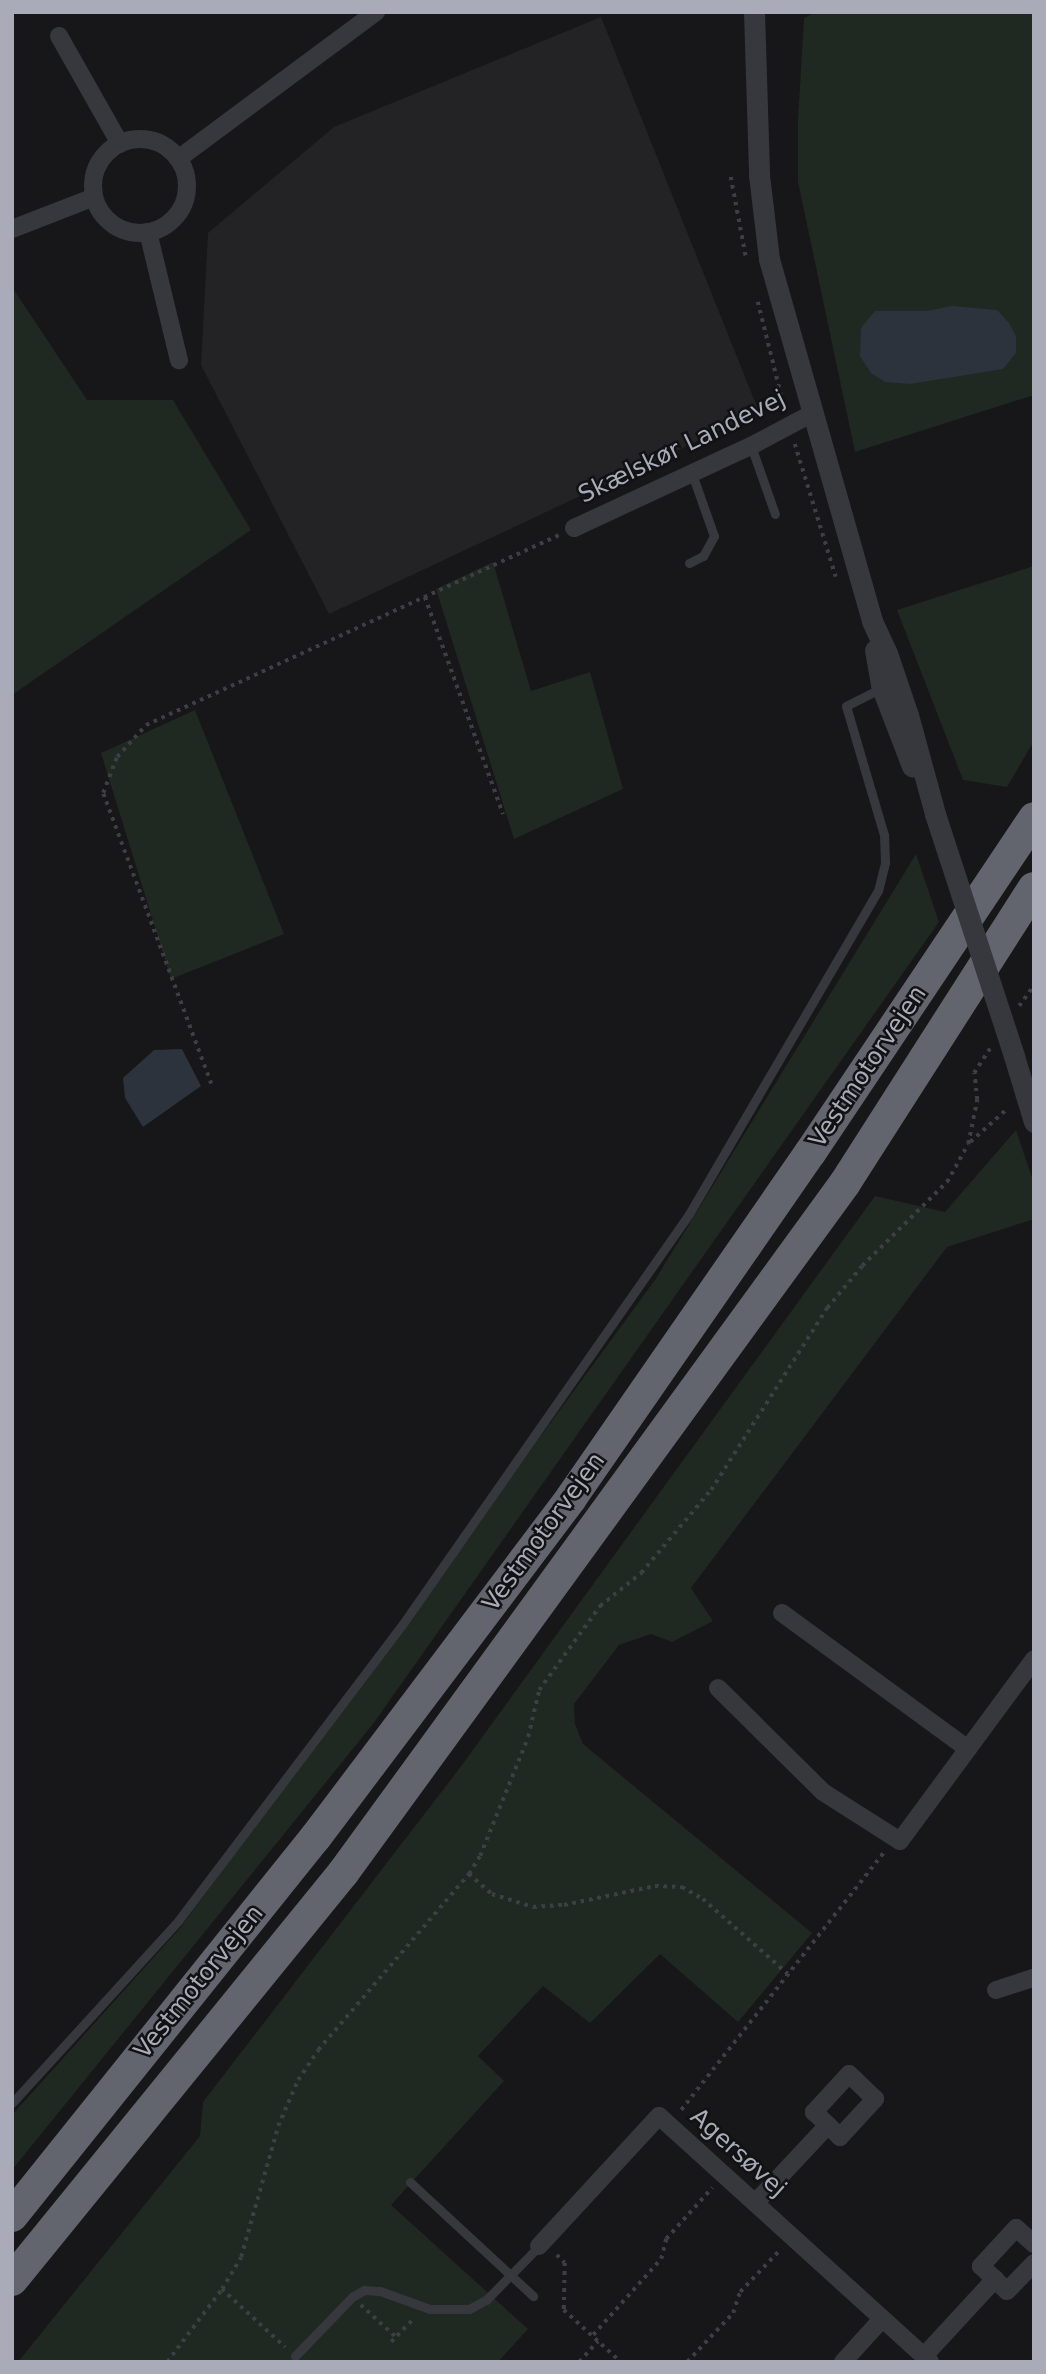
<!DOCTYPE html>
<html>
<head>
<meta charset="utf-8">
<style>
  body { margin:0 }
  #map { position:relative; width:1046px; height:2374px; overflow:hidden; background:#171618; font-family:"DejaVu Sans",sans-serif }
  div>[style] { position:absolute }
  .built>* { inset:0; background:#232225 }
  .green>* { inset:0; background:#202822 }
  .water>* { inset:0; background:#2d333c }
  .path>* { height:3.5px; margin-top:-1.75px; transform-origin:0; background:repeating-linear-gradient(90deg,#3d3f44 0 3.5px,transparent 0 8.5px) }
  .service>* { height:9px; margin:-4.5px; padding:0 4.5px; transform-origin:4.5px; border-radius:4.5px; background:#37383d }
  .minor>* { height:18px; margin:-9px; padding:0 9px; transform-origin:9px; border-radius:9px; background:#37383d }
  .minor>.ring { margin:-9px; padding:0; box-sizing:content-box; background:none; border:18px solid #37383d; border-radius:50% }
  .tertiary>* { height:21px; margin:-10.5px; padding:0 10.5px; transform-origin:10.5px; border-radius:10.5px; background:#37383d }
  .motorway>* { height:32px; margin:-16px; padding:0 16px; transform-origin:16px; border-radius:16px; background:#63656e }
  .tertiary-bridge>* { height:21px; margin:-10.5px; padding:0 10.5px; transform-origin:10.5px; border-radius:10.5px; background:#37383d }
  span { translate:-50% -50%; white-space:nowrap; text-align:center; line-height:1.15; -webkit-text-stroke:5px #121113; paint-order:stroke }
  .street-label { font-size:24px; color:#a9acb8 }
  .frame { position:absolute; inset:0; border:14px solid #a9acb8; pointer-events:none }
</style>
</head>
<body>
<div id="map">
  <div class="built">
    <i style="clip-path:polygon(601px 17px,759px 412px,329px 614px,201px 365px,208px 233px,334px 127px)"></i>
  </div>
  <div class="green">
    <i style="clip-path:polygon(816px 12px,1034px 12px,1034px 395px,855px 452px,798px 182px,798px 120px,804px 18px)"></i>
    <i style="clip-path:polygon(12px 287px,87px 400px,173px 400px,251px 530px,12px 695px)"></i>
    <i style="clip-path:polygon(493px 562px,531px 691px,590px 672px,623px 789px,514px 839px,436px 589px)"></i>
    <i style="clip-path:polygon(1034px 566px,1034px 741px,1007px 787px,963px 780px,897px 610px)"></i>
    <i style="clip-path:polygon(195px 710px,284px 934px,171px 979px,101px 753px)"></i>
    <i style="clip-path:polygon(916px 854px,939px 922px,373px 1724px,12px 2170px,12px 2115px,181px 1927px,655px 1280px)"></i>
    <i style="clip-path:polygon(1016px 1130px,1034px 1183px,1034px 1219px,947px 1247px,691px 1588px,713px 1621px,672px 1642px,651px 1634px,619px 1645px,574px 1704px,575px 1724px,583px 1744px,812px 1933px,738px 2022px,660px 1954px,590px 2023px,543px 1986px,478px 2056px,504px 2081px,391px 2205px,528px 2329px,498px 2362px,18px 2362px,200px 2136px,203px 2102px,459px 1769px,875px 1196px,945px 1212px)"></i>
  </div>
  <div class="water">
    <i style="clip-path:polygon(952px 306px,997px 310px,1009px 323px,1016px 336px,1016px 353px,1003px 369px,910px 384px,885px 382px,871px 373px,860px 356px,861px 328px,875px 311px,926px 311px)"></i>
    <i style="clip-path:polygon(182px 1049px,201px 1086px,143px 1127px,125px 1098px,123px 1078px,154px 1050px)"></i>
  </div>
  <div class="path">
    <i style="left:731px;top:177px;width:81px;rotate:79.4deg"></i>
    <i style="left:758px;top:302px;width:107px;rotate:76deg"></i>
    <i style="left:795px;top:444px;width:139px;rotate:72.9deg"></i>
    <i style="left:425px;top:597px;width:231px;rotate:70.2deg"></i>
    <i style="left:1019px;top:1006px;width:26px;rotate:-54deg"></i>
    <i style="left:211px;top:1084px;width:310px;rotate:-110.4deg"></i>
    <i style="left:103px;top:793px;width:39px;rotate:-69deg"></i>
    <i style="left:117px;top:757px;width:43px;rotate:-47.8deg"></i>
    <i style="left:146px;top:725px;width:455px;rotate:-24.7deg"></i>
    <i style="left:970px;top:1142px;width:51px;rotate:-41.8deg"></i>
    <i style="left:469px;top:1874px;width:30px;rotate:41deg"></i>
    <i style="left:492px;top:1894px;width:43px;rotate:17.6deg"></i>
    <i style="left:533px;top:1907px;width:31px;rotate:-4deg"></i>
    <i style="left:564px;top:1905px;width:93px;rotate:-11.8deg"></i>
    <i style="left:655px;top:1886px;width:27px;rotate:2deg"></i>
    <i style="left:682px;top:1887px;width:24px;rotate:30deg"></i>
    <i style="left:703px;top:1899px;width:113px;rotate:41.4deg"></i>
    <i style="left:681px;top:2110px;width:328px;rotate:-51.8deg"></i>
    <i style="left:557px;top:2255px;width:11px;rotate:45deg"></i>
    <i style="left:565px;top:2263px;width:47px;rotate:91.2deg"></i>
    <i style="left:564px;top:2310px;width:77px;rotate:42.4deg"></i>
    <i style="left:222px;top:2289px;width:86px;rotate:42.6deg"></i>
    <i style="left:361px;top:2305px;width:47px;rotate:42.4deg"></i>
    <i style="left:593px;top:2335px;width:102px;rotate:-48.2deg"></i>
    <i style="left:661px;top:2259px;width:21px;rotate:-76deg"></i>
    <i style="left:666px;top:2239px;width:69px;rotate:-48deg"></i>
    <i style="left:391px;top:2342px;width:32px;rotate:-46deg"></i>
    <i style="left:167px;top:2362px;width:91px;rotate:-53deg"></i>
    <i style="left:222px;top:2289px;width:37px;rotate:-59deg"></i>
    <i style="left:241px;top:2257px;width:136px;rotate:-74.2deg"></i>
    <i style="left:278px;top:2126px;width:50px;rotate:-66.5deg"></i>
    <i style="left:298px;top:2080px;width:36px;rotate:-56deg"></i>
    <i style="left:318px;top:2050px;width:232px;rotate:-49.4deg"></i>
    <i style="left:469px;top:1874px;width:21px;rotate:-59deg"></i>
    <i style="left:480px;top:1856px;width:128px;rotate:-68deg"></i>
    <i style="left:528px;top:1737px;width:48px;rotate:-76.8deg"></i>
    <i style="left:539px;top:1690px;width:104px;rotate:-54deg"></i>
    <i style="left:600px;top:1606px;width:53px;rotate:-38.8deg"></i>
    <i style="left:641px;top:1573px;width:109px;rotate:-49.9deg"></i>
    <i style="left:711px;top:1490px;width:216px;rotate:-57.5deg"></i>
    <i style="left:827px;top:1308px;width:55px;rotate:-50.2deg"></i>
    <i style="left:862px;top:1266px;width:120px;rotate:-44.7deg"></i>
    <i style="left:947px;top:1182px;width:43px;rotate:-61.1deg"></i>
    <i style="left:968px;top:1144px;width:45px;rotate:-78.4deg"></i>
    <i style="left:977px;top:1100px;width:27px;rotate:-96deg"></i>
    <i style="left:974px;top:1073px;width:31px;rotate:-57deg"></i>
    <i style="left:579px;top:2362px;width:28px;rotate:-48deg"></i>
    <i style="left:687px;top:2362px;width:67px;rotate:-46.8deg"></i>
    <i style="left:733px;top:2313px;width:22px;rotate:-72deg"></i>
    <i style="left:740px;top:2292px;width:59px;rotate:-46.4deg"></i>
  </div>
  <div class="service">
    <i style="left:751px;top:446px;width:72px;rotate:70.6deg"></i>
    <i style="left:689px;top:563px;width:16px;rotate:-27deg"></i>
    <i style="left:703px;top:556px;width:23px;rotate:-61deg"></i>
    <i style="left:714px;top:536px;width:66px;rotate:-109.5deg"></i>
    <i style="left:12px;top:2103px;width:246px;rotate:-47.6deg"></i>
    <i style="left:178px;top:1921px;width:371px;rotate:-52.9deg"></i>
    <i style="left:402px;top:1625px;width:501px;rotate:-55.07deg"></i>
    <i style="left:689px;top:1214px;width:374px;rotate:-59.7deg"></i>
    <i style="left:878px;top:891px;width:30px;rotate:-76deg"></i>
    <i style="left:885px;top:862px;width:27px;rotate:-92deg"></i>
    <i style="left:884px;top:835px;width:134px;rotate:-106.4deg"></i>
    <i style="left:846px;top:706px;width:38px;rotate:-27deg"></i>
    <i style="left:410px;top:2182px;width:168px;rotate:42.8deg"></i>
    <i style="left:295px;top:2356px;width:82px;rotate:-46deg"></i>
    <i style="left:352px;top:2297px;width:14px;rotate:-30deg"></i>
    <i style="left:364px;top:2290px;width:16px;rotate:4deg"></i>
    <i style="left:380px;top:2291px;width:53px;rotate:19.8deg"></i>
    <i style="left:430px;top:2309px;width:39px"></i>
    <i style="left:469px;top:2309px;width:19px;rotate:-28deg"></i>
    <i style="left:486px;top:2300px;width:76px;rotate:-45.5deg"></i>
  </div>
  <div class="minor">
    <i style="left:59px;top:36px;width:124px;rotate:60.5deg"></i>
    <i class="ring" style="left:93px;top:139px;width:76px;height:76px"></i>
    <i style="left:178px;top:159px;width:247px;rotate:-36.6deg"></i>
    <i style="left:12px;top:229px;width:88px;rotate:-21.3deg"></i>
    <i style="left:148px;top:232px;width:132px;rotate:76.4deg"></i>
    <i style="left:574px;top:528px;width:195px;rotate:-24.9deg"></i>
    <i style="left:751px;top:446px;width:70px;rotate:-28deg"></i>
    <i style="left:782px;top:1613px;width:230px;rotate:36.2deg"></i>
    <i style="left:718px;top:1688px;width:148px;rotate:44.7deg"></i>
    <i style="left:823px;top:1792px;width:91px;rotate:32.5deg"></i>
    <i style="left:900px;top:1841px;width:226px;rotate:-53.6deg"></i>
    <i style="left:996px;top:1990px;width:40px;rotate:-18deg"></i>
    <i style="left:756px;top:2202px;width:105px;rotate:-46.9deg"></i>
    <i style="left:828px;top:2125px;width:17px;rotate:45deg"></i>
    <i style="left:840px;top:2137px;width:52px;rotate:-47.4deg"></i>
    <i style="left:875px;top:2099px;width:36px;rotate:-136deg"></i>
    <i style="left:849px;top:2074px;width:52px;rotate:132.6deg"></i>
    <i style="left:814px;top:2112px;width:19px;rotate:43deg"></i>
    <i style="left:1034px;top:2244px;width:24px;rotate:-138deg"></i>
    <i style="left:1016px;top:2228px;width:52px;rotate:132.6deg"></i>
    <i style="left:981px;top:2266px;width:36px;rotate:44deg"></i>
    <i style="left:1007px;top:2291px;width:39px;rotate:-46deg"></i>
    <i style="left:539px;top:2246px;width:177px;rotate:-47.3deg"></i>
    <i style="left:659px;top:2116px;width:366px;rotate:42.2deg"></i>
    <i style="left:924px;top:2356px;width:105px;rotate:-47.3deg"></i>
    <i style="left:843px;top:2362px;width:58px;rotate:-47.8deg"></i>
  </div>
  <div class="tertiary">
    <i style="left:754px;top:12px;width:163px;rotate:88.2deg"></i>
    <i style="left:759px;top:175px;width:85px;rotate:83.2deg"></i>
    <i style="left:769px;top:259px;width:376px;rotate:74.1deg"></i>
    <i style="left:872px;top:621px;width:35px;rotate:65deg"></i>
    <i style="left:887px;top:653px;width:65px;rotate:71.3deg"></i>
    <i style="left:908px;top:715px;width:103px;rotate:74.7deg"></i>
    <i style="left:875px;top:650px;width:39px;rotate:80deg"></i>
    <i style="left:882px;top:688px;width:84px;rotate:69deg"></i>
    <i style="left:1014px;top:1056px;width:69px;rotate:73.1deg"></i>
  </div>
  <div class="motorway">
    <i style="left:12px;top:2216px;width:484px;rotate:-51.3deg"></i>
    <i style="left:315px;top:1838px;width:426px;rotate:-53deg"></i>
    <i style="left:571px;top:1498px;width:420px;rotate:-55.3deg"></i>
    <i style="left:810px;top:1153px;width:403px;rotate:-56.2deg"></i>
    <i style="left:12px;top:2280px;width:525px;rotate:-50.88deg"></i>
    <i style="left:343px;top:1873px;width:853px;rotate:-53.96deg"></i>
    <i style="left:845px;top:1183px;width:350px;rotate:-57.4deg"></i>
  </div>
  <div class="tertiary-bridge">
    <i style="left:935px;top:814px;width:255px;rotate:71.9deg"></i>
  </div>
  <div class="street-label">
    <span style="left:682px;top:447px;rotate:-26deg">Skælskør Landevej</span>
    <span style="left:868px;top:1067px;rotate:-56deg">Vestmotorvejen</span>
    <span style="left:544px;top:1532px;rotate:-54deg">Vestmotorvejen</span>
    <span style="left:199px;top:1982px;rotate:-51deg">Vestmotorvejen</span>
    <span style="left:738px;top:2153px;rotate:42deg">Agersøvej</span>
  </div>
  <div class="frame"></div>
</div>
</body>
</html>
